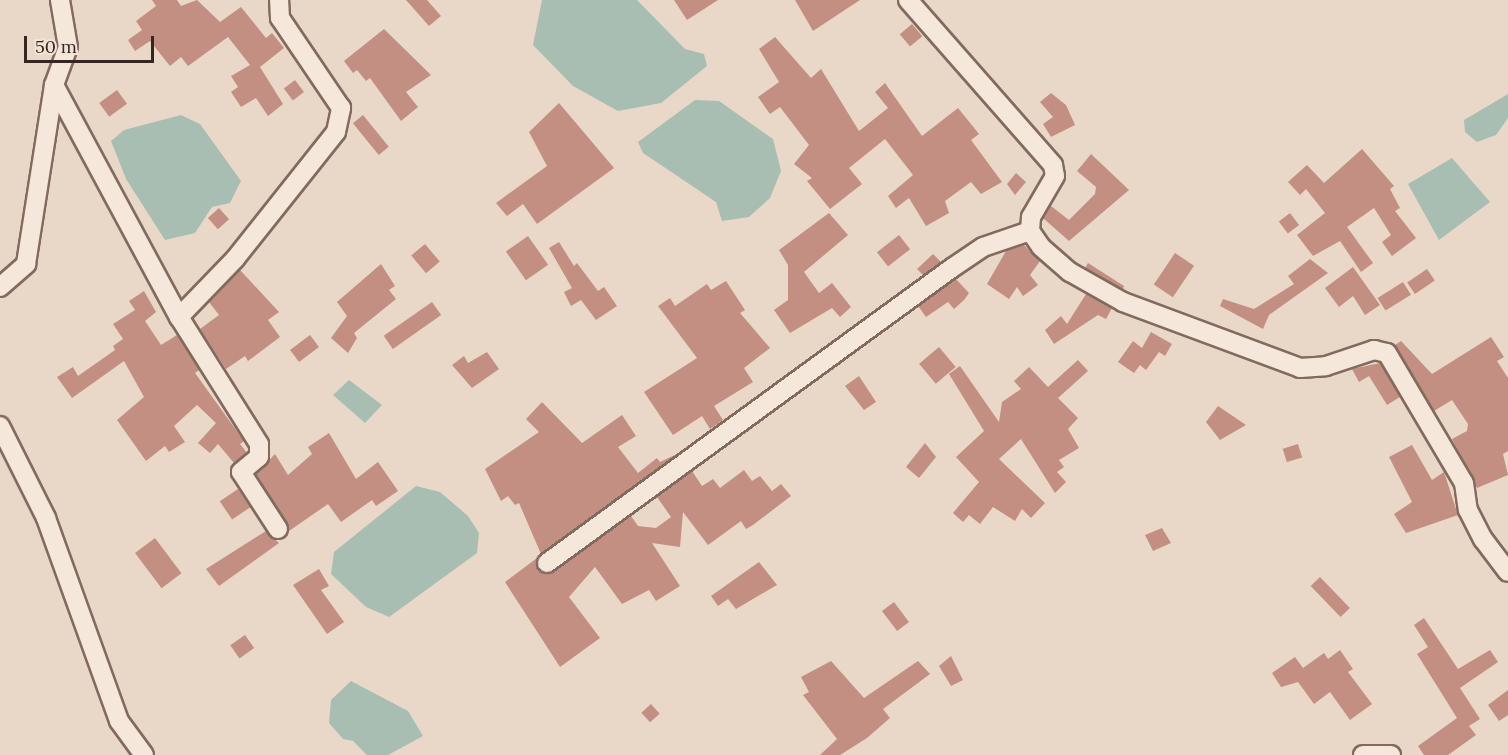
<!DOCTYPE html>
<html>
<head>
<meta charset="utf-8">
<style>
  body { margin:0 }
  #map { position:relative; width:1508px; height:755px; overflow:hidden; background:#e9d8c8; font-family:Lora,serif }
  div>[style] { position:absolute }
  .water>* { inset:0; background:#a8beb3 }
  .building>* { inset:0; background:#c38f82; transform-origin:0 0 }
  .roads { filter:drop-shadow(2px 0 #836a5f) drop-shadow(-2px 0 #836a5f) drop-shadow(0 2px #836a5f) drop-shadow(0 -2px #836a5f) }
  .minor>* { height:18px; margin:-9px; padding:0 9px; transform-origin:9px; border-radius:9px; background:#f5e7da }
  span { translate:-50% -50%; white-space:nowrap; text-align:center; line-height:1.15; -webkit-text-stroke:6px #f2e4d7; paint-order:stroke }
  .scale { position:absolute; left:24px; top:36px; width:130px; height:27px; box-sizing:border-box; border:3px solid #352621; border-top:0; padding-left:8px; font-size:18px; line-height:21px; white-space:nowrap; color:#352621; -webkit-text-stroke:4px #f2e4d7; paint-order:stroke }
</style>
</head>
<body>
<div id="map">
  <div class="water">
    <i style="clip-path:polygon(542px 0,637px 0,685px 49px,704px 54px,707px 66px,661px 103px,618px 111px,573px 86px,533px 45px)"></i>
    <i style="clip-path:polygon(1508px 94px,1508px 118px,1496px 135px,1477px 142px,1465px 132px,1464px 120px)"></i>
    <i style="clip-path:polygon(695px 100px,719px 101px,773px 139px,781px 171px,770px 198px,749px 217px,722px 221px,716px 202px,643px 153px,638px 142px)"></i>
    <i style="clip-path:polygon(181px 115px,200px 124px,241px 181px,230px 203px,212px 207px,195px 233px,165px 240px,126px 179px,111px 141px,124px 130px)"></i>
    <i style="clip-path:polygon(1452px 158px,1490px 202px,1439px 240px,1408px 184px)"></i>
    <i style="clip-path:polygon(349px 380px,382px 405px,365px 423px,333px 395px)"></i>
    <i style="clip-path:polygon(416px 486px,440px 492px,468px 516px,479px 533px,477px 553px,389px 617px,366px 607px,331px 574px,334px 552px)"></i>
    <i style="clip-path:polygon(351px 681px,408px 711px,423px 736px,388px 755px,367px 755px,353px 741px,343px 739px,329px 723px,331px 700px)"></i>
  </div>
  <div class="building">
    <i style="clip-path:polygon(152px 0,177px 0,181px 6px,197px 0,220px 22px,241px 7px,266px 38px,272px 33px,284px 48px,260px 67px,283px 104px,268px 116px,256px 98px,241px 107px,231px 92px,238px 87px,231px 76px,250px 65px,228px 37px,188px 66px,181px 57px,170px 66px,150px 41px,135px 51px,128px 40px,142px 30px,136px 21px,156px 6px)"></i>
    <i style="clip-path:polygon(406px 0,427px 0,441px 16px,429px 26px)"></i>
    <i style="clip-path:polygon(674px 0,718px 0,687px 20px)"></i>
    <i style="clip-path:polygon(795px 0,860px 0,813px 31px)"></i>
    <i style="left:912px;top:24px;width:16px;height:16px;rotate:50deg"></i>
    <i style="clip-path:polygon(384px 29px,431px 75px,406px 92px,418px 107px,401px 121px,370px 78px,366px 81px,357px 70px,353px 73px,344px 61px)"></i>
    <i style="clip-path:polygon(775px 37px,811px 78px,821px 69px,859px 131px,888px 108px,875px 92px,885px 83px,922px 136px,958px 108px,979px 134px,971px 140px,1002px 182px,981px 194px,971px 182px,945px 201px,949px 213px,926px 226px,909px 198px,896px 208px,888px 196px,913px 175px,885px 139px,849px 168px,862px 184px,830px 209px,807px 181px,812px 178px,794px 164px,809px 145px,780px 107px,770px 114px,758px 97px,779px 82px,759px 49px)"></i>
    <i style="left:295px;top:80px;width:15px;height:14px;rotate:53deg"></i>
    <i style="left:117px;top:90px;width:17px;height:22px;rotate:54deg"></i>
    <i style="clip-path:polygon(1051px 93px,1066px 105px,1075px 125px,1051px 137px,1043px 124px,1053px 117px,1040px 102px)"></i>
    <i style="clip-path:polygon(559px 103px,614px 168px,537px 224px,523px 204px,507px 216px,496px 203px,547px 166px,529px 132px)"></i>
    <i style="left:363px;top:115px;width:41px;height:13px;rotate:51deg"></i>
    <i style="clip-path:polygon(1362px 149px,1394px 186px,1390px 189px,1400px 208px,1395px 211px,1416px 238px,1392px 256px,1382px 242px,1391px 235px,1374px 208px,1347px 227px,1373px 263px,1361px 272px,1340px 241px,1313px 256px,1297px 235px,1325px 213px,1306px 189px,1300px 195px,1288px 182px,1307px 165px,1324px 183px)"></i>
    <i style="clip-path:polygon(1091px 154px,1129px 190px,1069px 241px,1043px 218px,1051px 206px,1069px 220px,1095px 194px,1096px 187px,1077px 171px)"></i>
    <i style="clip-path:polygon(1016px 173px,1026px 182px,1015px 195px,1007px 184px)"></i>
    <i style="left:219px;top:208px;width:15px;height:15px;rotate:48deg"></i>
    <i style="clip-path:polygon(829px 213px,848px 235px,804px 272px,819px 293px,832px 283px,851px 307px,840px 317px,832px 308px,790px 333px,774px 310px,788px 300px,788px 265px,779px 250px)"></i>
    <i style="left:1290px;top:213px;width:15px;height:14px;rotate:53deg"></i>
    <i style="left:899px;top:235px;width:18px;height:28px;rotate:52deg"></i>
    <i style="left:528px;top:236px;width:35px;height:27px;rotate:55deg"></i>
    <i style="clip-path:polygon(559px 242px,574px 266px,577px 263px,598px 291px,604px 287px,617px 306px,596px 320px,581px 300px,571px 306px,564px 292px,572px 288px,549px 248px)"></i>
    <i style="left:425px;top:244px;width:23px;height:18px;rotate:50deg"></i>
    <i style="clip-path:polygon(1024px 245px,1040px 261px,1030px 275px,1038px 285px,1023px 296px,1017px 287px,1009px 299px,987px 284px,1006px 251px)"></i>
    <i style="left:1175px;top:253px;width:23px;height:38px;rotate:34deg"></i>
    <i style="clip-path:polygon(933px 254px,941px 262px,923px 275px,917px 269px)"></i>
    <i style="clip-path:polygon(1310px 259px,1328px 273px,1269px 315px,1263px 329px,1220px 306px,1223px 299px,1254px 309px,1294px 284px,1288px 276px)"></i>
    <i style="clip-path:polygon(1088px 263px,1124px 286px,1123px 289px,1085px 268px)"></i>
    <i style="clip-path:polygon(381px 264px,395px 286px,389px 290px,396px 299px,354px 333px,357px 338px,348px 353px,331px 338px,347px 316px,337px 302px)"></i>
    <i style="clip-path:polygon(1353px 267px,1380px 305px,1365px 315px,1353px 296px,1339px 307px,1325px 288px)"></i>
    <i style="left:1427px;top:269px;width:14px;height:24px;rotate:56deg"></i>
    <i style="clip-path:polygon(240px 270px,279px 312px,268px 320px,280px 337px,248px 361px,245px 356px,226px 369px,200px 329px,219px 315px,209px 302px)"></i>
    <i style="clip-path:polygon(956px 279px,969px 293px,964px 300px,954px 309px,948px 302px,926px 317px,918px 306px)"></i>
    <i style="clip-path:polygon(726px 281px,745px 310px,740px 313px,770px 348px,744px 368px,753px 382px,714px 406px,723px 420px,710px 429px,702px 416px,673px 435px,644px 392px,697px 358px,658px 306px,670px 298px,675px 306px,707px 284px,711px 290px)"></i>
    <i style="left:1403px;top:282px;width:15px;height:30px;rotate:58deg"></i>
    <i style="clip-path:polygon(144px 291px,156px 312px,145px 321px,161px 345px,177px 335px,199px 370px,195px 373px,244px 441px,240px 444px,247px 453px,234px 463px,218px 444px,210px 453px,198px 443px,216px 423px,197px 405px,174px 426px,185px 442px,169px 452px,165px 446px,146px 461px,117px 420px,144px 397px,124px 361px,72px 398px,57px 377px,73px 367px,78px 376px,115px 350px,113px 346px,123px 339px,113px 324px,135px 310px,129px 301px)"></i>
    <i style="clip-path:polygon(1086px 294px,1112px 308px,1106px 319px,1098px 315px,1054px 344px,1045px 330px,1061px 316px,1067px 324px)"></i>
    <i style="left:432px;top:302px;width:16px;height:59px;rotate:55deg"></i>
    <i style="clip-path:polygon(1151px 332px,1172px 344px,1165px 356px,1159px 352px,1146px 370px,1140px 365px,1134px 373px,1118px 362px,1133px 341px,1142px 348px)"></i>
    <i style="left:310px;top:335px;width:15px;height:25px;rotate:53deg"></i>
    <i style="clip-path:polygon(1491px 337px,1504px 357px,1497px 361px,1508px 378px,1508px 451px,1503px 454px,1508px 475px,1477px 488px,1452px 439px,1467px 431px,1468px 424px,1452px 400px,1434px 411px,1395px 345px,1401px 341px,1432px 374px)"></i>
    <i style="left:939px;top:347px;width:26px;height:26px;rotate:50deg"></i>
    <i style="clip-path:polygon(487px 352px,499px 369px,472px 388px,452px 365px,464px 356px,468px 363px)"></i>
    <i style="clip-path:polygon(1078px 360px,1088px 371px,1058px 398px,1078px 418px,1068px 429px,1079px 448px,1059px 460px,1064px 467px,1057px 472px,1066px 482px,1055px 493px,1021px 439px,999px 459px,1045px 503px,1031px 518px,1022px 509px,1015px 521px,993px 507px,980px 524px,969px 515px,963px 522px,953px 513px,979px 482px,956px 457px,984px 431px,949px 374px,960px 366px,999px 422px,1002px 402px,1021px 389px,1014px 381px,1029px 367px,1048px 387px)"></i>
    <i style="clip-path:polygon(1380px 363px,1400px 397px,1387px 405px,1369px 376px,1359px 382px,1352px 369px)"></i>
    <i style="clip-path:polygon(859px 376px,876px 402px,864px 410px,845px 386px)"></i>
    <i style="clip-path:polygon(542px 402px,582px 443px,622px 415px,636px 436px,618px 447px,638px 473px,657px 458px,660px 462px,679px 453px,541px 554px,519px 503px,515px 505px,508px 496px,501px 501px,485px 469px,539px 432px,526px 419px)"></i>
    <i style="clip-path:polygon(1218px 406px,1246px 425px,1220px 440px,1206px 422px)"></i>
    <i style="clip-path:polygon(329px 433px,356px 479px,378px 462px,398px 491px,376px 506px,372px 500px,341px 522px,328px 504px,289px 531px,256px 474px,275px 454px,288px 475px,312px 454px,308px 447px)"></i>
    <i style="clip-path:polygon(925px 443px,936px 457px,919px 478px,906px 467px)"></i>
    <i style="left:1298px;top:444px;width:14px;height:16px;rotate:73deg"></i>
    <i style="clip-path:polygon(1412px 445px,1432px 480px,1444px 472px,1458px 515px,1406px 533px,1394px 514px,1412px 502px,1389px 457px)"></i>
    <i style="clip-path:polygon(744px 470px,752px 481px,760px 476px,772px 491px,781px 484px,791px 496px,753px 525px,746px 529px,741px 521px,708px 545px,683px 512px,680px 547px,652px 543px,680px 586px,656px 601px,649px 590px,622px 604px,595px 567px,569px 597px,600px 638px,560px 667px,505px 582px,537px 558px,538px 570px,553px 572px,631px 516px,638px 526px,656px 528px,671px 517px,657px 497px,692px 471px,702px 486px,713px 479px,720px 488px)"></i>
    <i style="left:238px;top:489px;width:22px;height:22px;rotate:56deg"></i>
    <i style="clip-path:polygon(1162px 528px,1171px 543px,1153px 551px,1145px 535px)"></i>
    <i style="clip-path:polygon(266px 531px,279px 543px,219px 586px,206px 569px)"></i>
    <i style="left:155px;top:538px;width:44px;height:25px;rotate:53deg"></i>
    <i style="clip-path:polygon(759px 562px,777px 585px,736px 609px,728px 599px,718px 606px,711px 596px)"></i>
    <i style="clip-path:polygon(319px 569px,329px 586px,321px 590px,344px 622px,327px 634px,293px 585px)"></i>
    <i style="left:1320px;top:577px;width:43px;height:13px;rotate:46deg"></i>
    <i style="left:894px;top:602px;width:25px;height:15px;rotate:53deg"></i>
    <i style="clip-path:polygon(1424px 618px,1458px 669px,1490px 650px,1498px 662px,1460px 688px,1480px 719px,1469px 726px,1476px 735px,1448px 755px,1424px 755px,1418px 746px,1457px 718px,1417px 654px,1428px 647px,1414px 625px)"></i>
    <i style="left:245px;top:635px;width:16px;height:18px;rotate:55deg"></i>
    <i style="clip-path:polygon(1340px 650px,1353px 669px,1348px 672px,1372px 704px,1350px 720px,1330px 692px,1314px 704px,1298px 682px,1281px 687px,1272px 673px,1295px 657px,1303px 668px,1324px 653px,1328px 659px)"></i>
    <i style="clip-path:polygon(951px 656px,963px 680px,951px 686px,939px 666px)"></i>
    <i style="clip-path:polygon(831px 661px,864px 698px,918px 661px,930px 674px,883px 709px,890px 718px,867px 738px,840px 755px,820px 755px,837px 739px,803px 695px,809px 692px,801px 677px)"></i>
    <i style="clip-path:polygon(1508px 690px,1508px 715px,1499px 721px,1488px 705px)"></i>
    <i style="left:651px;top:704px;width:13px;height:13px;rotate:48deg"></i>
  </div>
  <div class="roads">
    <div class="minor">
      <i style="left:908px;top:0;width:220px;rotate:48.7deg"></i>
      <i style="left:1053px;top:165px;width:11px;rotate:80deg"></i>
      <i style="left:1055px;top:176px;width:48px;rotate:120.3deg"></i>
      <i style="left:1031px;top:217px;width:14px;rotate:94deg"></i>
      <i style="left:1030px;top:231px;width:19px;rotate:55deg"></i>
      <i style="left:1041px;top:247px;width:38px;rotate:41deg"></i>
      <i style="left:1070px;top:272px;width:61px;rotate:29.5deg"></i>
      <i style="left:1123px;top:302px;width:189px;rotate:20.4deg"></i>
      <i style="left:1300px;top:368px;width:26px;rotate:-4deg"></i>
      <i style="left:1326px;top:366px;width:51px;rotate:-18.4deg"></i>
      <i style="left:1374px;top:350px;width:13px;rotate:13deg"></i>
      <i style="left:1387px;top:353px;width:151px;rotate:59.4deg"></i>
      <i style="left:1464px;top:483px;width:27px;rotate:82deg"></i>
      <i style="left:1468px;top:510px;width:33px;rotate:63deg"></i>
      <i style="left:1483px;top:539px;width:41px;rotate:52.9deg"></i>
      <i style="left:54px;top:85px;width:264px;rotate:61.7deg"></i>
      <i style="left:0;top:287px;width:35px;rotate:-41deg"></i>
      <i style="left:26px;top:264px;width:181px;rotate:-81.1deg"></i>
      <i style="left:54px;top:85px;width:40px;rotate:-69.8deg"></i>
      <i style="left:68px;top:47px;width:48px;rotate:-99.7deg"></i>
      <i style="left:0;top:426px;width:103px;rotate:63.4deg"></i>
      <i style="left:46px;top:518px;width:216px;rotate:70.2deg"></i>
      <i style="left:119px;top:721px;width:42px;rotate:53.7deg"></i>
      <i style="left:278px;top:529px;width:68px;rotate:-123deg"></i>
      <i style="left:241px;top:472px;width:23px;rotate:-40deg"></i>
      <i style="left:259px;top:457px;width:13px;rotate:-90deg"></i>
      <i style="left:259px;top:444px;width:150px;rotate:-122.2deg"></i>
      <i style="left:179px;top:317px;width:81px;rotate:-46deg"></i>
      <i style="left:235px;top:259px;width:162px;rotate:-51.5deg"></i>
      <i style="left:336px;top:132px;width:25px;rotate:-78deg"></i>
      <i style="left:341px;top:108px;width:109px;rotate:-124.1deg"></i>
      <i style="left:280px;top:18px;width:18px;rotate:-93deg"></i>
      <i style="left:547px;top:563px;width:501px;rotate:-36.07deg"></i>
      <i style="left:952px;top:268px;width:37px;rotate:-34deg"></i>
      <i style="left:983px;top:247px;width:50px;rotate:-18.8deg"></i>
      <i style="left:1363px;top:755px;width:28px"></i>
    </div>
  </div>
  <div class="scale">50 m</div>
</div>
</body>
</html>
